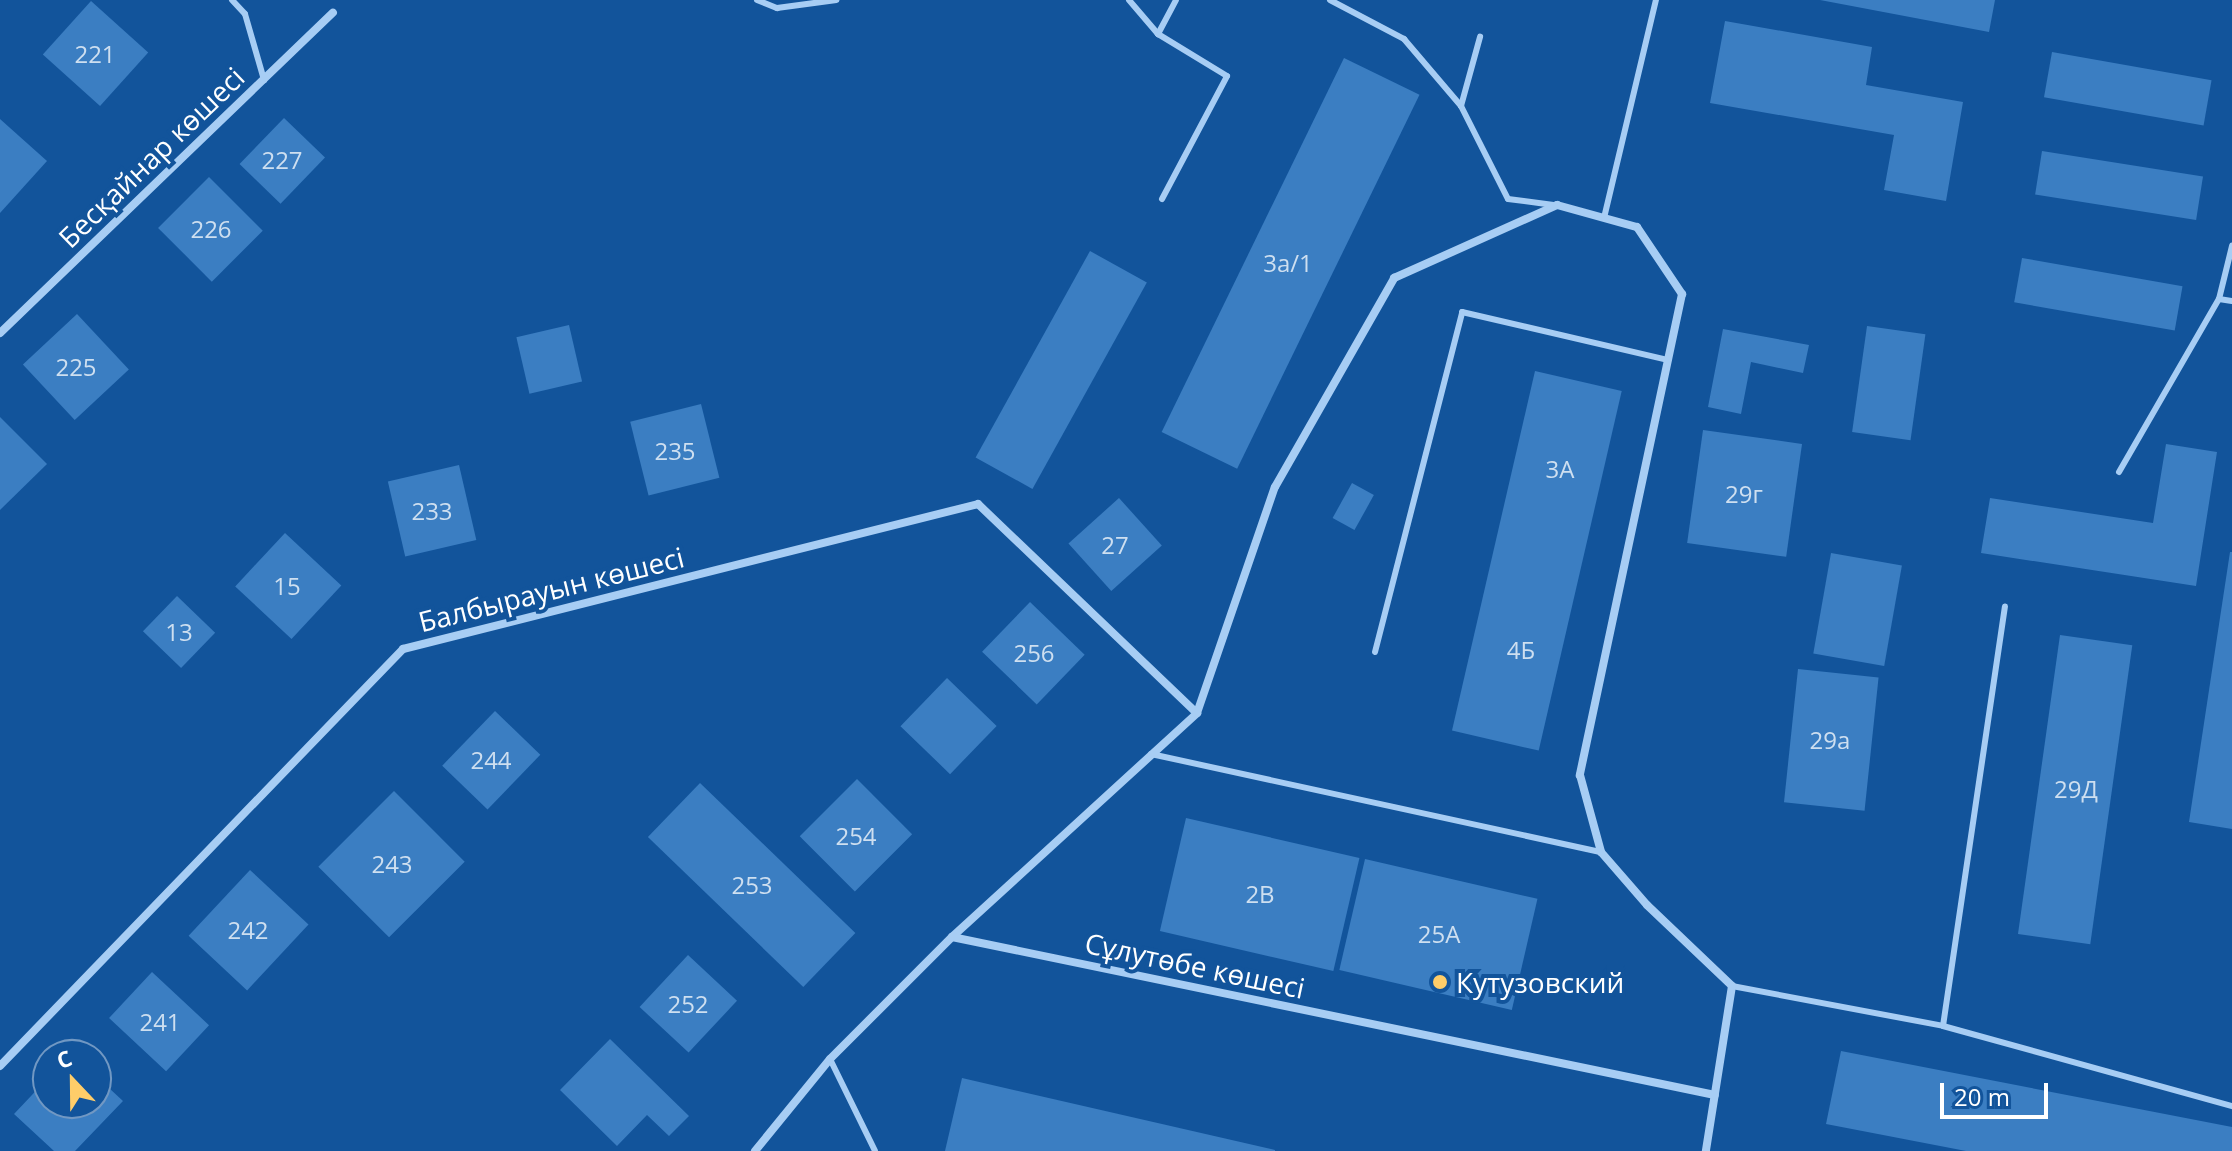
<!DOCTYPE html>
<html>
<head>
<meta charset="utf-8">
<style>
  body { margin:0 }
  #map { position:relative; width:2232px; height:1151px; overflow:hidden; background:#12549b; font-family:"Open Sans",sans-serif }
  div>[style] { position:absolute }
  .building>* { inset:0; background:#3b7ec2; transform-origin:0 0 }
  .service>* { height:6px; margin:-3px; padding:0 3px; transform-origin:3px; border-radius:3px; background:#a7cdf4 }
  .minor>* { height:8px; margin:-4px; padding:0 4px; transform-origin:4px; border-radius:4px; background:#a7cdf4 }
  .dots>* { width:22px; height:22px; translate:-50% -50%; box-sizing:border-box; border:4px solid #12549b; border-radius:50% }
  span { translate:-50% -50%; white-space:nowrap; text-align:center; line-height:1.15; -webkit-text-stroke:8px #12549b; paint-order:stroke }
  .number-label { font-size:24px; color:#cedff0 }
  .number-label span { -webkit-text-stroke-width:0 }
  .street-label { font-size:28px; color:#fff }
  .poi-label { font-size:28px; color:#fff }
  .left { translate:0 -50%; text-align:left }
  .north { position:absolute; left:32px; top:1039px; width:80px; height:80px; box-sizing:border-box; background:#12549b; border:2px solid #7198c3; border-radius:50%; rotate:338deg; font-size:22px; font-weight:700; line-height:32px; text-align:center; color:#fff }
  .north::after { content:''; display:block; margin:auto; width:28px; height:36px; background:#ffcd69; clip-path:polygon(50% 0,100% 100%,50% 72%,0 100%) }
  .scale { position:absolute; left:1940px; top:1083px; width:108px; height:36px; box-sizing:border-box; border:4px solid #fff; border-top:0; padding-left:10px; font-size:24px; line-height:28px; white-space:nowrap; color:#fff; -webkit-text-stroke:6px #12549b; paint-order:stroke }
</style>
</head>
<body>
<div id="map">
  <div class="building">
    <i style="clip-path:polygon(1820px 0,1995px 0,1989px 32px)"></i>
    <i style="left:91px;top:1px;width:77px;height:72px;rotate:42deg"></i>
    <i style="clip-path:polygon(1725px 21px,1872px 47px,1866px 85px,1963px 102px,1946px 201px,1884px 190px,1894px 135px,1710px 103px)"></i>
    <i style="left:2052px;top:52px;width:162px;height:46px;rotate:10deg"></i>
    <i style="left:1344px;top:58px;width:84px;height:416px;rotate:26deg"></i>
    <i style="left:284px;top:118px;width:57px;height:64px;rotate:44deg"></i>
    <i style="clip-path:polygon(0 119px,47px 161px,0 213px)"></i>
    <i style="left:2042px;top:151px;width:163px;height:44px;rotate:9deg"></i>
    <i style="left:209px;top:177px;width:76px;height:72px;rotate:45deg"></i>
    <i style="left:1090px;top:251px;width:65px;height:236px;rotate:29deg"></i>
    <i style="left:2022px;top:258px;width:163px;height:45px;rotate:10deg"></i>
    <i style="left:77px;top:314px;width:76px;height:74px;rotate:47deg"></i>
    <i style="left:569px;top:325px;width:58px;height:54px;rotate:77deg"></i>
    <i style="left:1867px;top:326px;width:59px;height:107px;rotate:8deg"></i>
    <i style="clip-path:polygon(1723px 329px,1809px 345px,1803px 373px,1751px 362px,1741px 414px,1708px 407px)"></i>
    <i style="left:1535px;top:371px;width:89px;height:369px;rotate:13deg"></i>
    <i style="left:701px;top:404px;width:76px;height:73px;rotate:76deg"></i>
    <i style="clip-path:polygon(0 417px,47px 464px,0 510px)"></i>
    <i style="left:1703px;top:430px;width:100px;height:114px;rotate:8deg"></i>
    <i style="clip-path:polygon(2166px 444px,2217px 452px,2196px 586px,1981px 553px,1990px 498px,2153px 523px)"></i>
    <i style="left:459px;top:465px;width:77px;height:73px;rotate:77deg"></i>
    <i style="left:1352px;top:483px;width:25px;height:40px;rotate:29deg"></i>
    <i style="left:1119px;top:498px;width:64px;height:68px;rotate:48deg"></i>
    <i style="left:285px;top:533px;width:77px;height:73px;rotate:43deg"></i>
    <i style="clip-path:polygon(2230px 552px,2232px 552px,2232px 829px,2189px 822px)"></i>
    <i style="left:1831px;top:553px;width:72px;height:102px;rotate:10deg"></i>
    <i style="left:177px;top:596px;width:53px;height:49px;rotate:44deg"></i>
    <i style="left:1030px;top:602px;width:76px;height:69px;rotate:44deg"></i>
    <i style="left:2060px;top:635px;width:73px;height:302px;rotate:8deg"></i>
    <i style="left:1798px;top:669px;width:81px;height:134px;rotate:6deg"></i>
    <i style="left:947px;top:678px;width:69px;height:67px;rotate:44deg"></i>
    <i style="left:495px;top:711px;width:63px;height:76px;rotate:44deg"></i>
    <i style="left:857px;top:779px;width:78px;height:81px;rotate:45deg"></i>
    <i style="left:700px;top:783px;width:216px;height:75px;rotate:44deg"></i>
    <i style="left:394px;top:791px;width:100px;height:107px;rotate:45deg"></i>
    <i style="left:1186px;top:818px;width:178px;height:116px;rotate:13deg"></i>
    <i style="left:1365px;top:859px;width:177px;height:114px;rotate:13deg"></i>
    <i style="left:250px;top:870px;width:80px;height:90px;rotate:43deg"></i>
    <i style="left:688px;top:955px;width:67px;height:71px;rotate:43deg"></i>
    <i style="left:152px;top:972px;width:78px;height:63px;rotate:43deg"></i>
    <i style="clip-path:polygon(610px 1039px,689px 1116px,669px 1136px,647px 1115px,617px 1146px,560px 1090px)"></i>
    <i style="clip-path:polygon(1841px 1051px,2232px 1127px,2232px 1151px,1966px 1151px,1826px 1124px)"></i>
    <i style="clip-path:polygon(96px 1076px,123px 1101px,75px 1151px,54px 1151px,14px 1114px,48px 1078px,48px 1103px,96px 1103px)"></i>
    <i style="clip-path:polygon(962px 1078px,1275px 1150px,1275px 1151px,945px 1151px)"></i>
  </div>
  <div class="service">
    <i style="left:232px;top:0;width:19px;rotate:47deg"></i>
    <i style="left:245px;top:14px;width:69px;rotate:73.9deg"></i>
    <i style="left:757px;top:0;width:22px;rotate:22deg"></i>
    <i style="left:777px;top:8px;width:60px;rotate:-7.7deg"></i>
    <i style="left:1129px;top:0;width:45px;rotate:49.5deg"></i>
    <i style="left:1330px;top:0;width:84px;rotate:27.8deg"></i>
    <i style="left:1404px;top:39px;width:88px;rotate:49.6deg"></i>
    <i style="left:1461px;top:106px;width:104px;rotate:63.2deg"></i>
    <i style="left:1508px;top:199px;width:46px;rotate:7.4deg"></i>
    <i style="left:1461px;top:106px;width:72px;rotate:-74.6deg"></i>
    <i style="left:1162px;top:199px;width:139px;rotate:-62.1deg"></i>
    <i style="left:1227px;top:76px;width:81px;rotate:-148.7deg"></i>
    <i style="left:1158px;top:34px;width:38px;rotate:-62deg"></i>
    <i style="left:1604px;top:218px;width:224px;rotate:-76.6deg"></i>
    <i style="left:2219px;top:299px;width:13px;rotate:9deg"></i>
    <i style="left:2119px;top:472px;width:200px;rotate:-60deg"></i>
    <i style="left:2219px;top:299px;width:55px;rotate:-76.2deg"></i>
    <i style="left:1375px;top:652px;width:351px;rotate:-75.6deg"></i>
    <i style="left:1462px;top:312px;width:212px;rotate:13.1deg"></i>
    <i style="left:1151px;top:754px;width:461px;rotate:12.3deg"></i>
    <i style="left:1732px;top:986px;width:215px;rotate:10.7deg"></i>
    <i style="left:1943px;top:1026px;width:424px;rotate:-81.6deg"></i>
    <i style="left:1943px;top:1026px;width:300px;rotate:15.5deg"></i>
    <i style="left:830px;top:1059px;width:102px;rotate:63.9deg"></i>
  </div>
  <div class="minor">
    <i style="left:0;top:333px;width:462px;rotate:-43.9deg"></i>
    <i style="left:952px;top:937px;width:332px;rotate:-42.4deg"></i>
    <i style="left:1197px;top:713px;width:239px;rotate:-71deg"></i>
    <i style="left:1275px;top:487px;width:241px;rotate:-60.3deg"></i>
    <i style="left:1394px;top:278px;width:179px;rotate:-24.1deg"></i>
    <i style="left:1557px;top:205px;width:83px;rotate:15.4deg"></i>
    <i style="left:1637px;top:227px;width:81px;rotate:56.1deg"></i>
    <i style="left:1682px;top:294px;width:492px;rotate:102deg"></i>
    <i style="left:1580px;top:775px;width:80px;rotate:74.7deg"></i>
    <i style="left:1601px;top:852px;width:70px;rotate:49deg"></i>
    <i style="left:1647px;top:905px;width:117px;rotate:43.6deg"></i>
    <i style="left:1732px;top:986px;width:167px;rotate:99deg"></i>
    <i style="left:0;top:1066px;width:580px;rotate:-45.98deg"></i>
    <i style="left:403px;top:649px;width:593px;rotate:-14.15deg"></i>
    <i style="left:978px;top:504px;width:303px;rotate:43.7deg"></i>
    <i style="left:755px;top:1151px;width:119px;rotate:-50.8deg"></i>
    <i style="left:830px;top:1059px;width:173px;rotate:-45deg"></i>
    <i style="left:952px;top:937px;width:779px;rotate:11.7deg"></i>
  </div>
  <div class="dots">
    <i style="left:1440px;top:982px;background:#ffcd69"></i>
  </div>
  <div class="number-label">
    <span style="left:95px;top:54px">221</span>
    <span style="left:282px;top:160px">227</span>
    <span style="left:211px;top:229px">226</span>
    <span style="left:1288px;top:263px">3а/1</span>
    <span style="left:76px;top:367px">225</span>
    <span style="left:675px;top:451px">235</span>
    <span style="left:1560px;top:469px">3А</span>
    <span style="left:1744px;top:494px">29г</span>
    <span style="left:432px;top:511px">233</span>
    <span style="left:1115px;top:545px">27</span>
    <span style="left:287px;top:586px">15</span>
    <span style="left:179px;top:632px">13</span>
    <span style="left:1521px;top:650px">4Б</span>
    <span style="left:1034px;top:653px">256</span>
    <span style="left:1830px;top:740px">29а</span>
    <span style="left:491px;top:760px">244</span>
    <span style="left:2076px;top:789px">29Д</span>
    <span style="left:856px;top:836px">254</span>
    <span style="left:392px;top:864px">243</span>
    <span style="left:752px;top:885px">253</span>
    <span style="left:1260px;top:894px">2В</span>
    <span style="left:248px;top:930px">242</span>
    <span style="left:1439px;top:934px">25А</span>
    <span style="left:688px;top:1004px">252</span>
    <span style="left:160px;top:1022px">241</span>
  </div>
  <div class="street-label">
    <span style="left:151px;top:157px;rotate:-44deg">Бесқайнар көшесі</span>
    <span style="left:551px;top:589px;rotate:-14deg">Балбырауын көшесі</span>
    <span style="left:1195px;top:965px;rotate:12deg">Сұлутөбе көшесі</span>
  </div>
  <div class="poi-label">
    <span class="left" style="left:1456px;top:982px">Кутузовский</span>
  </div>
  <div class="north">С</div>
  <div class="scale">20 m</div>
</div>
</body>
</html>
